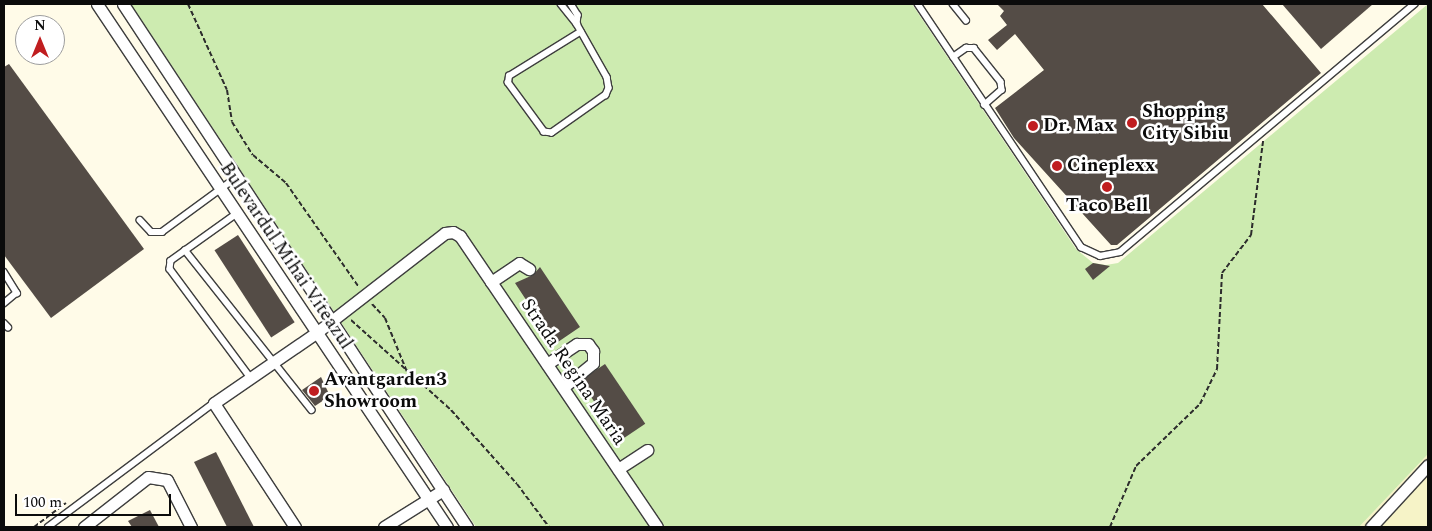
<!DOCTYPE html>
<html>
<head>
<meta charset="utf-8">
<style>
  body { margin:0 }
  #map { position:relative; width:1432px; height:531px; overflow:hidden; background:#fffbe8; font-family:Spectral,serif }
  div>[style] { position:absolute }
  .farmland>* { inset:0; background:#f6f3c7 }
  .green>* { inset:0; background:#cdebb0 }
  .building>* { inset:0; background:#544c46; transform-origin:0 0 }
  .path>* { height:2px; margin-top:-1px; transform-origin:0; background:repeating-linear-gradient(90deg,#2d2d2d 0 5px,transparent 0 7.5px) }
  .roads { filter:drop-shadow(1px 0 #3e3e3e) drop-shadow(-1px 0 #3e3e3e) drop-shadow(0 1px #3e3e3e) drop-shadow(0 -1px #3e3e3e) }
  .lane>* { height:5.5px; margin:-2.75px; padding:0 2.75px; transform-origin:2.75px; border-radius:2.75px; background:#fff }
  .street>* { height:11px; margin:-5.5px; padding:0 5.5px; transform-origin:5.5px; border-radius:5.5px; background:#fff }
  .dots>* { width:14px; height:14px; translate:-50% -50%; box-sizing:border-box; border:2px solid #fff; border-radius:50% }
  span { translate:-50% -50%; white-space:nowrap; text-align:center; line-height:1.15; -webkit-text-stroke:5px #fff; paint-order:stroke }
  .poi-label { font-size:19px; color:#0b0b0b; font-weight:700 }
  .left { translate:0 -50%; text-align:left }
  .street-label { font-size:19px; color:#0b0b0b }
  .frame { position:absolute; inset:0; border:5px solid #0b0b0b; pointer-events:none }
  .north { position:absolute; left:15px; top:15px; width:50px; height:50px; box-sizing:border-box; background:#fff; border:1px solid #9d9d9d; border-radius:50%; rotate:0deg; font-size:14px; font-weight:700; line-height:20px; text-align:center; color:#0b0b0b }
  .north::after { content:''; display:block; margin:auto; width:18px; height:22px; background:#c01d1f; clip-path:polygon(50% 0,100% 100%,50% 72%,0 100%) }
  .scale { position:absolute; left:15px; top:494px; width:156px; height:22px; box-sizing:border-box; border:2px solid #0b0b0b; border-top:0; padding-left:6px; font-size:15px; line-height:18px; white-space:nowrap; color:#0b0b0b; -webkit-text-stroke:4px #fff; paint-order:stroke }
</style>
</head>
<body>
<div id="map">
  <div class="farmland">
    <i style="clip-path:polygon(1428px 454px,1428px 527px,1359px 527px)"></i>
  </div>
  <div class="green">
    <i style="clip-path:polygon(131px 4px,912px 4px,1076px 249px,1093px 263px,1106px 265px,1118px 263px,1428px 4px,1428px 454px,1359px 527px,476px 527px)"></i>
  </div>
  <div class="building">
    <i style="clip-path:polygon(997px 4px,1262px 4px,1321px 73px,1117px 245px,1111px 245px,1014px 138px,995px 108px,1044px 70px,1015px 34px,997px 50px,988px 40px,1007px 25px,1000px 16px,1004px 11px)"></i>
    <i style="clip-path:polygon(1282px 4px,1373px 4px,1321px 49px)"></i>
    <i style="clip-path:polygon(9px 64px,144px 249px,51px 318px,4px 255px,4px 67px)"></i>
    <i style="left:238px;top:235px;width:104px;height:28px;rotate:57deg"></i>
    <i style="clip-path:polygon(1093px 263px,1110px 266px,1093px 280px,1085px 269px)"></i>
    <i style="clip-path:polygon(540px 267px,580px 327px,555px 344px,515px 283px,533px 275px)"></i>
    <i style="left:605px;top:364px;width:72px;height:30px;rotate:56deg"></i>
    <i style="clip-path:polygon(321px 377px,330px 396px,315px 406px,302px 390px)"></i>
    <i style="clip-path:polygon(216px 452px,254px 527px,227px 527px,194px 462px)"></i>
    <i style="clip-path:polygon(150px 510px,159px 527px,132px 527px,128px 521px)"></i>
  </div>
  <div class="path">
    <i style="left:188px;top:4px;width:94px;rotate:65.6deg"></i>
    <i style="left:227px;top:90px;width:32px;rotate:81deg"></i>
    <i style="left:232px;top:122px;width:39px;rotate:58deg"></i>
    <i style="left:253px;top:155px;width:43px;rotate:40.3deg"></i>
    <i style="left:286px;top:183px;width:126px;rotate:55deg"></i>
    <i style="left:372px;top:304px;width:19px;rotate:47deg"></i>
    <i style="left:385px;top:318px;width:58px;rotate:67.8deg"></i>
    <i style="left:351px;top:320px;width:135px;rotate:42deg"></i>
    <i style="left:451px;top:410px;width:99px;rotate:48.3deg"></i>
    <i style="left:517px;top:484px;width:54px;rotate:53.3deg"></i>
    <i style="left:34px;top:527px;width:40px;rotate:-37deg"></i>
    <i style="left:1110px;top:527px;width:66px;rotate:-66.9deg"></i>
    <i style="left:1136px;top:466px;width:89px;rotate:-44.1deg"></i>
    <i style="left:1200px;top:404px;width:39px;rotate:-64deg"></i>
    <i style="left:1217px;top:369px;width:96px;rotate:-87deg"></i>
    <i style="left:1222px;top:273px;width:48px;rotate:-52.7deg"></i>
    <i style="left:1251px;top:235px;width:95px;rotate:-82.7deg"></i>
  </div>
  <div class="roads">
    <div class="lane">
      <i style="left:561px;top:4px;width:26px;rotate:51deg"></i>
      <i style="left:577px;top:24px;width:61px;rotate:60.5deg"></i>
      <i style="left:607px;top:77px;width:11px;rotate:80deg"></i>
      <i style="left:609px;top:88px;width:8px;rotate:113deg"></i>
      <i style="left:606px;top:95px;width:66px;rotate:144.9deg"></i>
      <i style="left:552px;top:133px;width:8px;rotate:-173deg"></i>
      <i style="left:544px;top:132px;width:61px;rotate:-126.3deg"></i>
      <i style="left:508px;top:83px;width:7px;rotate:-82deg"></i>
      <i style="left:509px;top:76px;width:84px;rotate:-31.8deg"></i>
      <i style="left:571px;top:4px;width:13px;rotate:58deg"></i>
      <i style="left:578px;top:15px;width:9px;rotate:96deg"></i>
      <i style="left:918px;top:4px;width:293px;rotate:56.1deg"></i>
      <i style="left:1081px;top:247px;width:21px;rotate:25deg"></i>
      <i style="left:1100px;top:256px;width:20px;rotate:-11deg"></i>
      <i style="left:1120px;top:252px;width:385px;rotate:-40.1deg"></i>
      <i style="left:953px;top:4px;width:21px;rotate:51deg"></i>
      <i style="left:953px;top:57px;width:16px;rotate:-35deg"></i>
      <i style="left:966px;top:48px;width:8px"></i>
      <i style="left:974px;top:48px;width:43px;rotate:51.5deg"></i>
      <i style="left:1001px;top:82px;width:8px;rotate:83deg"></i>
      <i style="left:1002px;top:90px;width:23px;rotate:139deg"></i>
      <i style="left:237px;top:214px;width:81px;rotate:144.5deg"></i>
      <i style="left:171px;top:261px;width:8px;rotate:97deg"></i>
      <i style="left:170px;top:269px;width:136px;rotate:53.4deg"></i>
      <i style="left:140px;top:220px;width:16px;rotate:47deg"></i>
      <i style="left:151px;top:232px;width:11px"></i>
      <i style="left:162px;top:232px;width:93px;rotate:-36.3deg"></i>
      <i style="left:185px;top:250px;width:204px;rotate:51.6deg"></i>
      <i style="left:4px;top:272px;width:25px;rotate:58deg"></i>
      <i style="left:17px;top:293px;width:17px;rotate:140deg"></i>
      <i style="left:4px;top:323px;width:6px;rotate:45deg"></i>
      <i style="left:48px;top:527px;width:207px;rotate:-36.8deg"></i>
    </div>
    <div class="street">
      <i style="left:97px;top:4px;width:629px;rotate:56.21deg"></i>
      <i style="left:123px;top:4px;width:626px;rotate:56.67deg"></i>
      <i style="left:491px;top:282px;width:34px;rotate:-34deg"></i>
      <i style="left:519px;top:263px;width:12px;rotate:31deg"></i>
      <i style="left:547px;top:364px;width:36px;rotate:-34deg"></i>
      <i style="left:577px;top:344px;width:11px"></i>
      <i style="left:588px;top:344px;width:9px;rotate:54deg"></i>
      <i style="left:593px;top:351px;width:12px;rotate:90deg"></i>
      <i style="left:593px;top:363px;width:38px;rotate:141deg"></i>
      <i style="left:618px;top:469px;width:35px;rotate:-33deg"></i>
      <i style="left:84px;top:527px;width:81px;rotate:-38deg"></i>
      <i style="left:148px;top:477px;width:19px;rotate:9deg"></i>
      <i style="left:167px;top:480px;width:53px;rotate:62.9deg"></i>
      <i style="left:295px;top:527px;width:148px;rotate:-123.2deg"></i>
      <i style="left:214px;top:403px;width:124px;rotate:-34.5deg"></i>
      <i style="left:316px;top:333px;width:163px;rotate:-37.8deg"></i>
      <i style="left:445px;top:233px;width:8px;rotate:-7deg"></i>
      <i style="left:453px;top:232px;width:8px;rotate:30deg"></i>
      <i style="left:460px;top:236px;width:351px;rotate:55.9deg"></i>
      <i style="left:384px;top:527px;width:70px;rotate:-32.1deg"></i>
      <i style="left:1371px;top:527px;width:84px;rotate:-47.4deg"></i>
    </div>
  </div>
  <div class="dots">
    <i style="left:1132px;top:123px;background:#c01d1f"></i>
    <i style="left:1033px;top:126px;background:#c01d1f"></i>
    <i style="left:1057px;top:166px;background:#c01d1f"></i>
    <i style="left:1107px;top:187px;background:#c01d1f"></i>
    <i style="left:314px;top:391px;background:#c01d1f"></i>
  </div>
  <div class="poi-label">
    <span class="left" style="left:1142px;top:123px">Shopping<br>City Sibiu</span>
    <span class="left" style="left:1043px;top:126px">Dr. Max</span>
    <span class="left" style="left:1067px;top:166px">Cineplexx</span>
    <span style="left:1107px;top:206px">Taco Bell</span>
    <span class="left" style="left:324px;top:391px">Avantgarden3<br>Showroom</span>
  </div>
  <div class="street-label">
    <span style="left:286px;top:256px;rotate:56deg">Bulevardul Mihai Viteazul</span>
    <span style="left:573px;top:372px;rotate:56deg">Strada Regina Maria</span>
  </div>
  <div class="frame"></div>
  <div class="north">N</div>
  <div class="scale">100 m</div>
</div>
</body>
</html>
